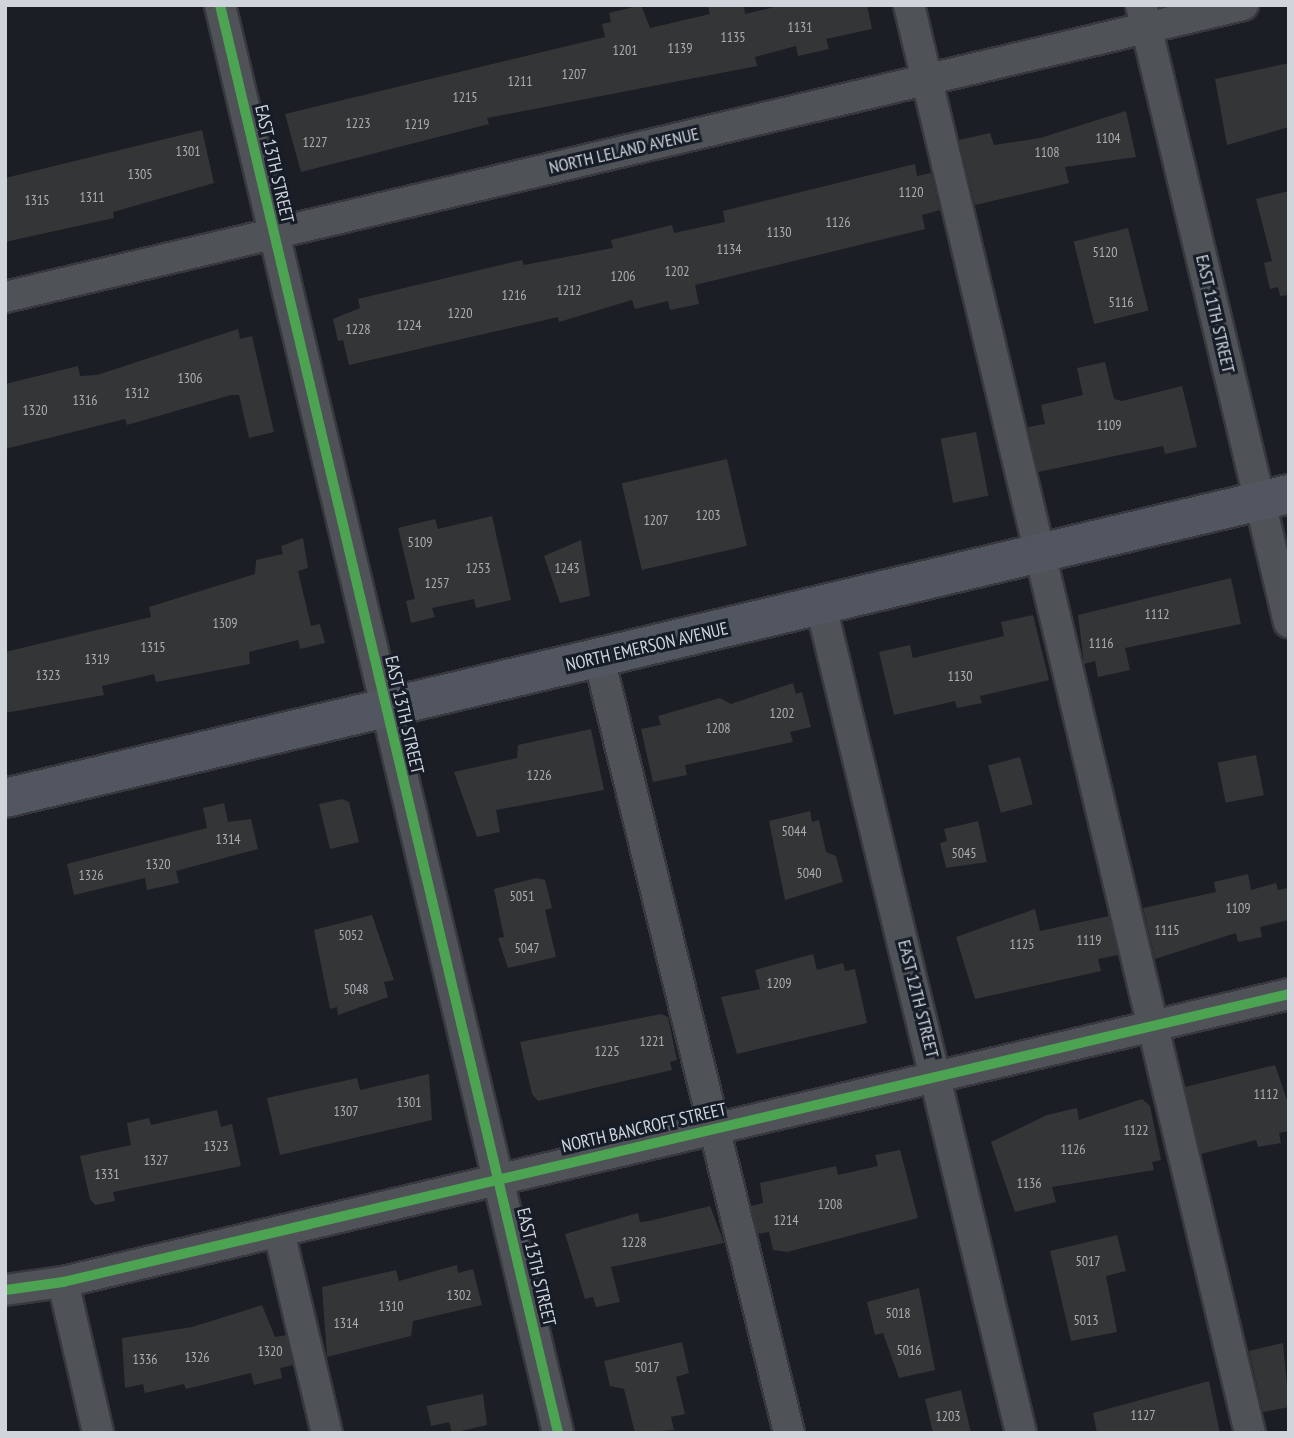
<!DOCTYPE html>
<html>
<head>
<meta charset="utf-8">
<style>
  body { margin:0 }
  #map { position:relative; width:1294px; height:1438px; overflow:hidden; background:#1b1e24; font-family:"PT Sans Narrow",sans-serif }
  div>[style] { position:absolute }
  .building>* { inset:0; background:#343536; transform-origin:0 0 }
  .roads { filter:drop-shadow(2px 0 #37393e) drop-shadow(-2px 0 #37393e) drop-shadow(0 2px #37393e) drop-shadow(0 -2px #37393e) }
  .minor>* { height:30px; margin:-15px; padding:0 15px; transform-origin:15px; border-radius:15px; background:#4f5256 }
  .major>* { height:38px; margin:-19px; padding:0 19px; transform-origin:19px; border-radius:19px; background:#525660 }
  .cycleway>* { height:10px; margin:-5px; padding:0 5px; transform-origin:5px; border-radius:5px; background:#4ca352 }
  span { translate:-50% -50%; white-space:nowrap; text-align:center; line-height:1.15; -webkit-text-stroke:6px #171d28; paint-order:stroke }
  .number-label { font-size:14px; color:#a9acb2 }
  .number-label span { -webkit-text-stroke-width:0 }
  .street-label { font-size:18px; color:#d0d4db }
  .frame { position:absolute; inset:0; border:7px solid #d0d4db; pointer-events:none }
</style>
</head>
<body>
<div id="map">
  <div class="building">
    <i style="clip-path:polygon(641px 5px,650px 28px,710px 14px,708px 5px,744px 5px,745px 14px,783px 5px,867px 5px,872px 29px,826px 39px,829px 49px,798px 56px,796px 46px,755px 57px,757px 66px,487px 118px,489px 124px,301px 172px,285px 114px,605px 37px,602px 24px,611px 22px,609px 13px)"></i>
    <i style="clip-path:polygon(1289px 63px,1289px 127px,1227px 145px,1215px 79px)"></i>
    <i style="clip-path:polygon(1126px 111px,1136px 157px,1065px 167px,1069px 183px,975px 205px,959px 140px,990px 133px,994px 145px,1040px 138px)"></i>
    <i style="clip-path:polygon(202px 130px,214px 183px,113px 212px,114px 218px,5px 242px,5px 178px)"></i>
    <i style="clip-path:polygon(915px 164px,917px 176px,931px 173px,940px 210px,922px 215px,925px 229px,695px 285px,699px 304px,670px 310px,668px 301px,635px 309px,632px 300px,559px 322px,558px 317px,349px 365px,343px 340px,338px 341px,333px 319px,360px 308px,358px 299px,522px 260px,524px 265px,613px 248px,611px 240px,672px 225px,674px 233px,725px 222px,723px 211px)"></i>
    <i style="clip-path:polygon(1289px 191px,1289px 295px,1280px 296px,1278px 287px,1270px 289px,1264px 263px,1272px 261px,1256px 199px)"></i>
    <i style="left:1128px;top:228px;width:85px;height:56px;rotate:76deg"></i>
    <i style="clip-path:polygon(238px 329px,240px 339px,252px 336px,274px 432px,249px 438px,239px 395px,231px 395px,127px 425px,125px 419px,5px 449px,5px 384px,78px 366px,80px 376px,97px 375px)"></i>
    <i style="clip-path:polygon(1105px 362px,1114px 399px,1122px 401px,1182px 386px,1197px 447px,1165px 454px,1163px 446px,1038px 472px,1028px 427px,1045px 424px,1041px 405px,1083px 395px,1077px 368px)"></i>
    <i style="left:976px;top:432px;width:65px;height:36px;rotate:79deg"></i>
    <i style="left:727px;top:459px;width:89px;height:108px;rotate:77deg"></i>
    <i style="clip-path:polygon(492px 516px,511px 600px,476px 608px,474px 599px,432px 608px,435px 617px,411px 623px,406px 601px,415px 599px,398px 528px,435px 519px,438px 529px)"></i>
    <i style="clip-path:polygon(303px 538px,308px 568px,298px 571px,311px 626px,320px 624px,325px 643px,300px 649px,298px 640px,249px 652px,250px 664px,156px 682px,154px 674px,102px 686px,104px 695px,5px 713px,5px 652px,151px 617px,149px 607px,255px 574px,256px 560px,283px 554px,281px 546px)"></i>
    <i style="clip-path:polygon(581px 540px,590px 596px,560px 603px,544px 556px)"></i>
    <i style="clip-path:polygon(1231px 578px,1241px 624px,1125px 648px,1130px 670px,1098px 677px,1095px 661px,1084px 664px,1078px 615px)"></i>
    <i style="clip-path:polygon(1033px 615px,1049px 680px,980px 696px,982px 703px,957px 708px,955px 701px,894px 715px,879px 652px,910px 645px,913px 658px,1004px 636px,1001px 622px)"></i>
    <i style="clip-path:polygon(793px 683px,796px 694px,802px 692px,811px 727px,790px 732px,793px 742px,685px 765px,687px 775px,653px 782px,641px 729px,661px 725px,658px 716px,720px 698px,731px 704px)"></i>
    <i style="clip-path:polygon(591px 729px,604px 790px,496px 810px,500px 832px,477px 837px,454px 772px,517px 758px,518px 745px)"></i>
    <i style="left:1256px;top:755px;width:41px;height:39px;rotate:79deg"></i>
    <i style="left:1020px;top:757px;width:49px;height:33px;rotate:75deg"></i>
    <i style="clip-path:polygon(342px 799px,349px 802px,359px 842px,330px 849px,319px 804px)"></i>
    <i style="clip-path:polygon(224px 803px,228px 822px,251px 819px,258px 849px,176px 871px,179px 883px,147px 890px,145px 878px,74px 895px,67px 864px,207px 828px,203px 808px)"></i>
    <i style="clip-path:polygon(810px 811px,812px 822px,819px 820px,826px 852px,836px 856px,843px 882px,785px 900px,769px 821px)"></i>
    <i style="clip-path:polygon(978px 821px,987px 862px,946px 868px,940px 843px,947px 841px,944px 829px)"></i>
    <i style="clip-path:polygon(1248px 874px,1251px 890px,1276px 883px,1278px 890px,1289px 888px,1289px 920px,1260px 927px,1262px 937px,1238px 942px,1236px 933px,1155px 959px,1143px 908px,1216px 892px,1214px 882px)"></i>
    <i style="clip-path:polygon(536px 878px,545px 880px,552px 908px,545px 910px,556px 957px,508px 968px,498px 938px,504px 937px,494px 889px)"></i>
    <i style="clip-path:polygon(1035px 909px,1040px 931px,1109px 916px,1118px 955px,1098px 959px,1101px 971px,975px 999px,956px 937px)"></i>
    <i style="clip-path:polygon(372px 915px,394px 980px,384px 982px,388px 997px,338px 1015px,337px 1007px,330px 1009px,314px 930px)"></i>
    <i style="clip-path:polygon(813px 954px,817px 970px,843px 963px,845px 971px,855px 969px,867px 1023px,737px 1054px,721px 997px,760px 989px,755px 970px)"></i>
    <i style="clip-path:polygon(661px 1014px,668px 1017px,677px 1060px,670px 1062px,672px 1070px,538px 1101px,532px 1094px,520px 1042px)"></i>
    <i style="clip-path:polygon(1275px 1065px,1289px 1106px,1289px 1131px,1279px 1133px,1281px 1143px,1258px 1147px,1256px 1140px,1201px 1154px,1185px 1087px)"></i>
    <i style="clip-path:polygon(429px 1074px,432px 1120px,280px 1155px,267px 1098px,357px 1078px,360px 1090px)"></i>
    <i style="clip-path:polygon(1142px 1099px,1150px 1106px,1161px 1160px,1152px 1162px,1154px 1170px,1052px 1187px,1056px 1202px,1015px 1212px,991px 1142px,1047px 1115px,1077px 1108px,1079px 1120px)"></i>
    <i style="clip-path:polygon(217px 1110px,221px 1127px,232px 1124px,241px 1166px,113px 1192px,115px 1201px,95px 1205px,90px 1199px,80px 1156px,131px 1145px,127px 1123px,149px 1118px,151px 1125px)"></i>
    <i style="clip-path:polygon(900px 1150px,918px 1218px,787px 1252px,773px 1250px,769px 1232px,758px 1234px,751px 1206px,763px 1203px,760px 1183px,836px 1166px,838px 1175px,878px 1166px,875px 1155px)"></i>
    <i style="clip-path:polygon(710px 1206px,724px 1243px,611px 1267px,620px 1302px,596px 1307px,593px 1297px,585px 1299px,565px 1234px,638px 1213px,640px 1222px,649px 1221px)"></i>
    <i style="clip-path:polygon(1117px 1235px,1126px 1271px,1106px 1276px,1117px 1332px,1071px 1341px,1050px 1251px)"></i>
    <i style="clip-path:polygon(457px 1265px,458px 1273px,473px 1269px,482px 1305px,413px 1321px,411px 1336px,327px 1357px,322px 1287px,396px 1270px,399px 1281px)"></i>
    <i style="clip-path:polygon(919px 1288px,935px 1370px,899px 1378px,883px 1333px,875px 1335px,867px 1302px)"></i>
    <i style="clip-path:polygon(262px 1305px,275px 1337px,286px 1335px,293px 1365px,280px 1368px,282px 1378px,254px 1385px,251px 1373px,186px 1389px,184px 1384px,145px 1393px,143px 1384px,125px 1388px,122px 1338px,192px 1327px)"></i>
    <i style="clip-path:polygon(682px 1342px,689px 1373px,676px 1377px,685px 1414px,671px 1417px,674px 1430px,635px 1433px,624px 1389px,610px 1386px,604px 1361px)"></i>
    <i style="clip-path:polygon(1283px 1343px,1289px 1407px,1263px 1412px,1249px 1351px)"></i>
    <i style="clip-path:polygon(1209px 1381px,1220px 1433px,1097px 1433px,1093px 1413px)"></i>
    <i style="clip-path:polygon(961px 1390px,971px 1433px,933px 1433px,925px 1399px)"></i>
    <i style="clip-path:polygon(483px 1394px,487px 1425px,452px 1433px,449px 1422px,431px 1426px,427px 1406px)"></i>
  </div>
  <div class="roads">
    <div class="minor">
      <i style="left:220px;top:5px;width:1467px;rotate:76.68deg"></i>
      <i style="left:909px;top:5px;width:1468px;rotate:76.57deg"></i>
      <i style="left:1141px;top:5px;width:635px;rotate:76.53deg"></i>
      <i style="left:5px;top:297px;width:1272px;rotate:-13.27deg"></i>
      <i style="left:821px;top:606px;width:851px;rotate:76.4deg"></i>
      <i style="left:599px;top:658px;width:798px;rotate:76.22deg"></i>
      <i style="left:279px;top:1232px;width:207px;rotate:76.6deg"></i>
      <i style="left:63px;top:1282px;width:155px;rotate:76.9deg"></i>
      <i style="left:5px;top:1290px;width:59px;rotate:-7.9deg"></i>
      <i style="left:63px;top:1282px;width:1259px;rotate:-13.22deg"></i>
    </div>
    <div class="major">
      <i style="left:5px;top:798px;width:1319px;rotate:-13.32deg"></i>
    </div>
  </div>
  <div class="cycleway">
    <i style="left:220px;top:5px;width:1467px;rotate:76.68deg"></i>
    <i style="left:5px;top:1290px;width:59px;rotate:-7.9deg"></i>
    <i style="left:63px;top:1282px;width:1259px;rotate:-13.22deg"></i>
  </div>
  <div class="number-label">
    <span style="left:800px;top:27px">1131</span>
    <span style="left:733px;top:37px">1135</span>
    <span style="left:680px;top:48px">1139</span>
    <span style="left:625px;top:50px">1201</span>
    <span style="left:574px;top:74px">1207</span>
    <span style="left:520px;top:81px">1211</span>
    <span style="left:465px;top:97px">1215</span>
    <span style="left:358px;top:123px">1223</span>
    <span style="left:417px;top:124px">1219</span>
    <span style="left:1108px;top:138px">1104</span>
    <span style="left:315px;top:142px">1227</span>
    <span style="left:188px;top:151px">1301</span>
    <span style="left:1047px;top:152px">1108</span>
    <span style="left:140px;top:174px">1305</span>
    <span style="left:911px;top:192px">1120</span>
    <span style="left:92px;top:197px">1311</span>
    <span style="left:37px;top:200px">1315</span>
    <span style="left:838px;top:222px">1126</span>
    <span style="left:779px;top:232px">1130</span>
    <span style="left:729px;top:249px">1134</span>
    <span style="left:1105px;top:252px">5120</span>
    <span style="left:677px;top:271px">1202</span>
    <span style="left:623px;top:276px">1206</span>
    <span style="left:569px;top:290px">1212</span>
    <span style="left:514px;top:295px">1216</span>
    <span style="left:1121px;top:302px">5116</span>
    <span style="left:460px;top:313px">1220</span>
    <span style="left:409px;top:325px">1224</span>
    <span style="left:358px;top:329px">1228</span>
    <span style="left:190px;top:378px">1306</span>
    <span style="left:137px;top:393px">1312</span>
    <span style="left:85px;top:400px">1316</span>
    <span style="left:35px;top:410px">1320</span>
    <span style="left:1109px;top:425px">1109</span>
    <span style="left:708px;top:515px">1203</span>
    <span style="left:656px;top:520px">1207</span>
    <span style="left:420px;top:542px">5109</span>
    <span style="left:478px;top:568px">1253</span>
    <span style="left:567px;top:568px">1243</span>
    <span style="left:437px;top:583px">1257</span>
    <span style="left:1157px;top:614px">1112</span>
    <span style="left:225px;top:623px">1309</span>
    <span style="left:1101px;top:643px">1116</span>
    <span style="left:153px;top:647px">1315</span>
    <span style="left:97px;top:659px">1319</span>
    <span style="left:48px;top:675px">1323</span>
    <span style="left:960px;top:676px">1130</span>
    <span style="left:782px;top:713px">1202</span>
    <span style="left:718px;top:728px">1208</span>
    <span style="left:539px;top:775px">1226</span>
    <span style="left:794px;top:831px">5044</span>
    <span style="left:228px;top:839px">1314</span>
    <span style="left:964px;top:853px">5045</span>
    <span style="left:158px;top:864px">1320</span>
    <span style="left:809px;top:873px">5040</span>
    <span style="left:91px;top:875px">1326</span>
    <span style="left:522px;top:896px">5051</span>
    <span style="left:1238px;top:908px">1109</span>
    <span style="left:1167px;top:930px">1115</span>
    <span style="left:351px;top:935px">5052</span>
    <span style="left:1089px;top:940px">1119</span>
    <span style="left:1022px;top:944px">1125</span>
    <span style="left:527px;top:948px">5047</span>
    <span style="left:779px;top:983px">1209</span>
    <span style="left:356px;top:989px">5048</span>
    <span style="left:652px;top:1041px">1221</span>
    <span style="left:607px;top:1051px">1225</span>
    <span style="left:1266px;top:1094px">1112</span>
    <span style="left:409px;top:1102px">1301</span>
    <span style="left:346px;top:1111px">1307</span>
    <span style="left:1136px;top:1130px">1122</span>
    <span style="left:216px;top:1146px">1323</span>
    <span style="left:1073px;top:1149px">1126</span>
    <span style="left:156px;top:1160px">1327</span>
    <span style="left:107px;top:1174px">1331</span>
    <span style="left:1029px;top:1183px">1136</span>
    <span style="left:830px;top:1204px">1208</span>
    <span style="left:786px;top:1220px">1214</span>
    <span style="left:634px;top:1242px">1228</span>
    <span style="left:1088px;top:1261px">5017</span>
    <span style="left:459px;top:1295px">1302</span>
    <span style="left:391px;top:1306px">1310</span>
    <span style="left:898px;top:1313px">5018</span>
    <span style="left:1086px;top:1320px">5013</span>
    <span style="left:346px;top:1323px">1314</span>
    <span style="left:909px;top:1350px">5016</span>
    <span style="left:270px;top:1351px">1320</span>
    <span style="left:197px;top:1357px">1326</span>
    <span style="left:145px;top:1359px">1336</span>
    <span style="left:647px;top:1367px">5017</span>
    <span style="left:1143px;top:1415px">1127</span>
    <span style="left:948px;top:1416px">1203</span>
  </div>
  <div class="street-label">
    <span style="left:624px;top:151px;rotate:-13deg">NORTH LELAND AVENUE</span>
    <span style="left:274px;top:164px;rotate:77deg">EAST 13TH STREET</span>
    <span style="left:1215px;top:314px;rotate:77deg">EAST 11TH STREET</span>
    <span style="left:647px;top:647px;rotate:-13deg">NORTH EMERSON AVENUE</span>
    <span style="left:404px;top:715px;rotate:77deg">EAST 13TH STREET</span>
    <span style="left:918px;top:999px;rotate:76deg">EAST 12TH STREET</span>
    <span style="left:644px;top:1128px;rotate:-13deg">NORTH BANCROFT STREET</span>
    <span style="left:536px;top:1267px;rotate:77deg">EAST 13TH STREET</span>
  </div>
  <div class="frame"></div>
</div>
</body>
</html>
